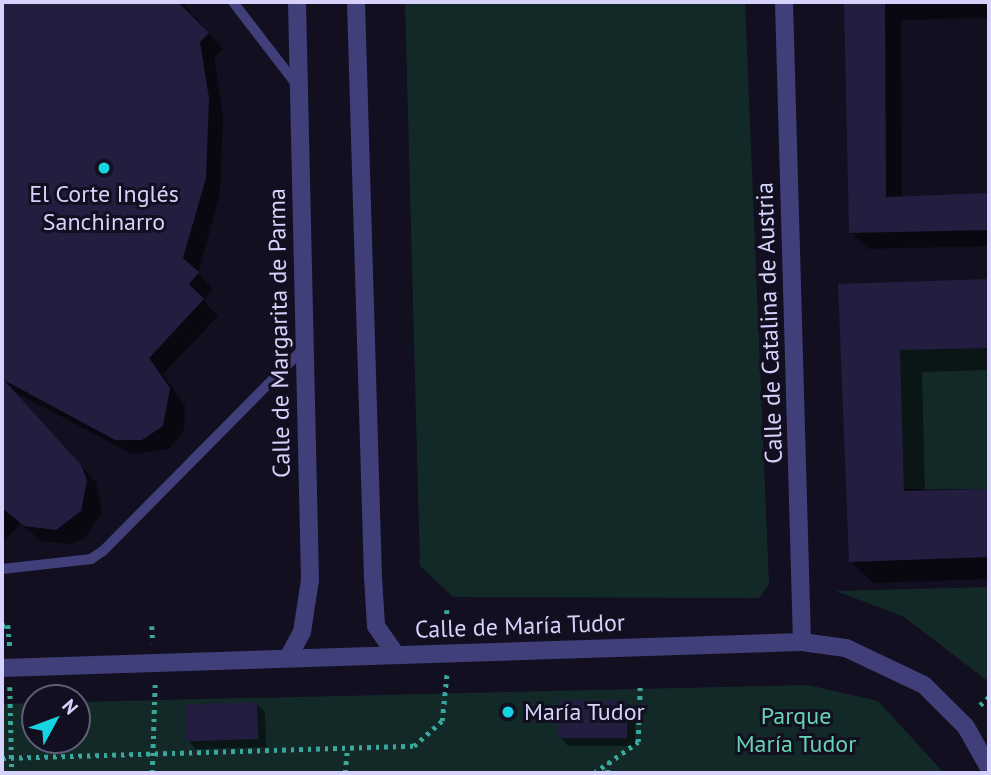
<!DOCTYPE html>
<html>
<head>
<meta charset="utf-8">
<style>
  body { margin:0 }
  #map { position:relative; width:991px; height:775px; overflow:hidden; background:#120f20; font-family:"PT Sans",sans-serif }
  div>[style] { position:absolute }
  .green>* { inset:0; background:#132928; transform-origin:0 0 }
  .shadow>* { inset:0; background:#0007 }
  .building>* { inset:0; background:#231d3f; transform-origin:0 0 }
  .path>* { height:4.5px; margin-top:-2.25px; transform-origin:0; background:repeating-linear-gradient(90deg,#3aa79e 0 3.5px,transparent 0 8.5px) }
  .service>* { height:10px; margin:-5px; padding:0 5px; transform-origin:5px; border-radius:5px; background:#403f7a }
  .minor>* { height:18px; margin:-9px; padding:0 9px; transform-origin:9px; border-radius:9px; background:#403f7a }
  .dots>* { width:19px; height:19px; translate:-50% -50%; box-sizing:border-box; border:4px solid #120f20; border-radius:50% }
  span { translate:-50% -50%; white-space:nowrap; text-align:center; line-height:1.15; -webkit-text-stroke:6px #120f20; paint-order:stroke }
  .poi-label { font-size:24px; color:#d6d2fb }
  .left { translate:0 -50%; text-align:left }
  .street-label { font-size:24px; color:#d6d2fb }
  .park-label { font-size:24px; color:#66d3b5 }
  .frame { position:absolute; inset:0; border:4px solid #d6d2fb; pointer-events:none }
  .north { position:absolute; left:21px; top:684px; width:70px; height:70px; box-sizing:border-box; background:#120f20; border:2px solid #605d78; border-radius:50%; rotate:49deg; font-size:19px; font-weight:700; line-height:28px; text-align:center; color:#d6d2fb }
  .north::after { content:''; display:block; margin:auto; width:24px; height:32px; background:#16d3e2; clip-path:polygon(50% 0,100% 100%,50% 72%,0 100%) }
</style>
</head>
<body>
<div id="map">
  <div class="green">
    <i style="clip-path:polygon(405px 2px,745px 2px,769px 585px,759px 598px,453px 597px,420px 566px)"></i>
    <i style="left:989px;top:348px;width:141px;height:89px;rotate:90deg"></i>
    <i style="clip-path:polygon(989px 587px,989px 682px,904px 617px,836px 591px)"></i>
    <i style="clip-path:polygon(808px 685px,878px 701px,944px 773px,2px 773px,2px 704px,35px 703px,35px 740px,77px 740px,77px 702px)"></i>
  </div>
  <div class="shadow">
    <i style="clip-path:polygon(2px 2px,182px 2px,223px 49px,214px 58px,223px 114px,220px 194px,198px 274px,213px 289px,203px 300px,218px 316px,163px 374px,185px 405px,184px 430px,169px 449px,132px 454px,13px 391px,96px 482px,102px 512px,85px 538px,72px 544px,41px 541px,21px 524px,2px 543px)"></i>
    <i style="clip-path:polygon(846px 2px,989px 2px,989px 18px,901px 20px,902px 198px,989px 195px,989px 246px,868px 249px,851px 232px)"></i>
    <i style="clip-path:polygon(989px 281px,989px 370px,922px 372px,925px 492px,989px 491px,989px 579px,873px 583px,850px 561px,840px 286px)"></i>
    <i style="clip-path:polygon(626px 702px,635px 711px,635px 746px,568px 746px,560px 737px)"></i>
    <i style="clip-path:polygon(256px 703px,265px 712px,266px 747px,196px 749px,187px 740px)"></i>
  </div>
  <div class="building">
    <i style="clip-path:polygon(2px 2px,178px 2px,209px 33px,200px 42px,209px 98px,206px 178px,183px 258px,199px 272px,189px 284px,204px 299px,149px 358px,170px 388px,163px 426px,142px 440px,115px 440px,4px 380px,81px 465px,87px 480px,81px 511px,56px 530px,24px 526px,2px 508px)"></i>
    <i style="clip-path:polygon(844px 2px,885px 2px,886px 197px,989px 193px,989px 230px,849px 233px)"></i>
    <i style="clip-path:polygon(989px 279px,989px 348px,900px 350px,904px 491px,989px 489px,989px 557px,849px 562px,838px 284px)"></i>
    <i style="left:627px;top:700px;width:38px;height:70px;rotate:90deg"></i>
    <i style="left:257px;top:702px;width:37px;height:72px;rotate:88deg"></i>
  </div>
  <div class="path">
    <i style="left:447px;top:610px;width:25px;rotate:90deg"></i>
    <i style="left:2px;top:626px;width:6px;rotate:-9deg"></i>
    <i style="left:8px;top:625px;width:22px;rotate:85deg"></i>
    <i style="left:152px;top:626px;width:17px;rotate:87deg"></i>
    <i style="left:10px;top:687px;width:86px;rotate:88.7deg"></i>
    <i style="left:980px;top:705px;width:12px;rotate:-42deg"></i>
    <i style="left:2px;top:758px;width:412px;rotate:-1.7deg"></i>
    <i style="left:414px;top:746px;width:38px;rotate:-42deg"></i>
    <i style="left:442px;top:721px;width:49px;rotate:-84.2deg"></i>
    <i style="left:152px;top:773px;width:90px;rotate:-88.1deg"></i>
    <i style="left:345px;top:773px;width:22px;rotate:-85deg"></i>
    <i style="left:594px;top:773px;width:54px;rotate:-35.2deg"></i>
    <i style="left:638px;top:742px;width:58px;rotate:-88deg"></i>
    <i style="left:607px;top:773px;width:10px;rotate:-79deg"></i>
  </div>
  <div class="service">
    <i style="left:233px;top:2px;width:105px;rotate:52.4deg"></i>
    <i style="left:2px;top:569px;width:90px;rotate:-6.4deg"></i>
    <i style="left:91px;top:559px;width:14px;rotate:-34deg"></i>
    <i style="left:103px;top:551px;width:284px;rotate:-45.3deg"></i>
  </div>
  <div class="minor">
    <i style="left:356px;top:2px;width:575px;rotate:88.31deg"></i>
    <i style="left:373px;top:577px;width:49px;rotate:86.5deg"></i>
    <i style="left:376px;top:626px;width:35px;rotate:55deg"></i>
    <i style="left:784px;top:2px;width:640px;rotate:88.39deg"></i>
    <i style="left:288px;top:658px;width:30px;rotate:-62deg"></i>
    <i style="left:302px;top:632px;width:53px;rotate:-81.3deg"></i>
    <i style="left:310px;top:580px;width:578px;rotate:-91.29deg"></i>
    <i style="left:2px;top:668px;width:800px;rotate:-1.86deg"></i>
    <i style="left:802px;top:642px;width:44px;rotate:7.8deg"></i>
    <i style="left:846px;top:648px;width:86px;rotate:25.4deg"></i>
    <i style="left:924px;top:685px;width:59px;rotate:45deg"></i>
    <i style="left:966px;top:727px;width:47px;rotate:60.7deg"></i>
  </div>
  <div class="dots">
    <i style="left:104px;top:168px;background:#16d3e2"></i>
    <i style="left:508px;top:712px;background:#16d3e2"></i>
  </div>
  <div class="poi-label">
    <span style="left:104px;top:208px">El Corte Inglés<br>Sanchinarro</span>
    <span class="left" style="left:524px;top:712px">María Tudor</span>
  </div>
  <div class="street-label">
    <span style="left:769px;top:323px;rotate:-92deg">Calle de Catalina de Austria</span>
    <span style="left:279px;top:333px;rotate:-91deg">Calle de Margarita de Parma</span>
    <span style="left:520px;top:626px;rotate:-2deg">Calle de María Tudor</span>
  </div>
  <div class="park-label">
    <span style="left:796px;top:730px">Parque<br>María Tudor</span>
  </div>
  <div class="frame"></div>
  <div class="north">N</div>
</div>
</body>
</html>
